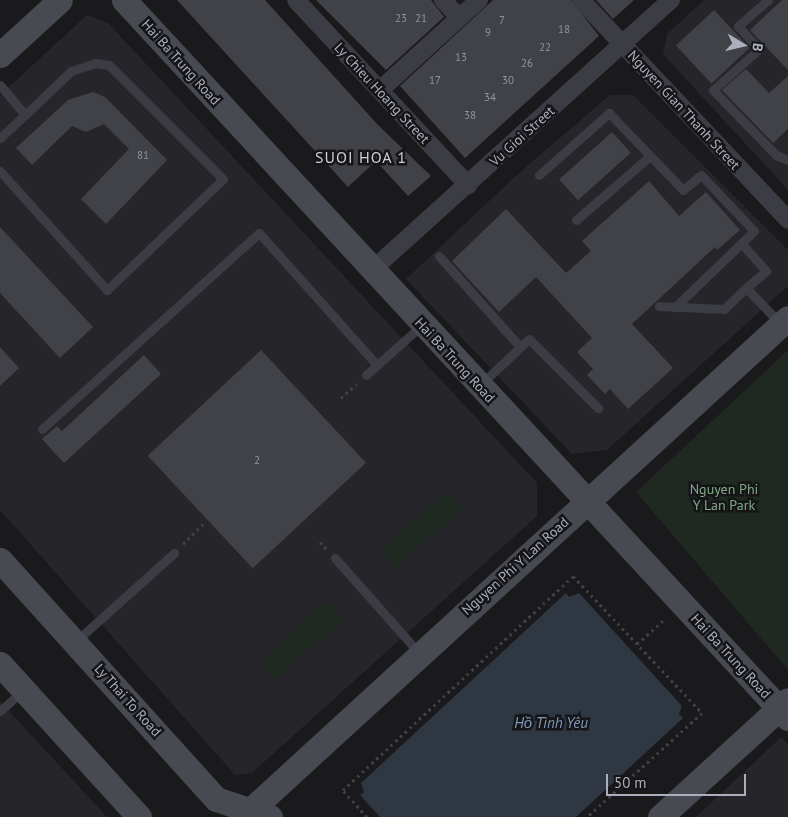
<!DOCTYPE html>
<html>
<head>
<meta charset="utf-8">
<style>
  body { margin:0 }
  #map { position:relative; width:788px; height:817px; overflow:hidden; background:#1a1a1d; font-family:"PT Sans",sans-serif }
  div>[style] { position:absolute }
  .built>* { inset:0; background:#26262a }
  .green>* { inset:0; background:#1f2821; transform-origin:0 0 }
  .water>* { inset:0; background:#2e3742 }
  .building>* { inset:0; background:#414247; transform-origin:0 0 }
  .path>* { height:3px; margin-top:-1.5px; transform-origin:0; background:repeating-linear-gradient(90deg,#404249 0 2.5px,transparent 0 6.5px) }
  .lane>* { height:9px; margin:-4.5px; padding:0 4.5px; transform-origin:4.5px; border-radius:4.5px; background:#3c3d44 }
  .street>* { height:18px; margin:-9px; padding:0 9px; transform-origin:9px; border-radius:9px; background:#3c3d44 }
  .secondary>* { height:25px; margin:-12.5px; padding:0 12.5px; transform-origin:12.5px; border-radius:12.5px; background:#484a52 }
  span { translate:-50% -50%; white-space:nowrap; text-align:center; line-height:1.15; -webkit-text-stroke:5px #151518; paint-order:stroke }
  .number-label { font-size:11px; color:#9094a0 }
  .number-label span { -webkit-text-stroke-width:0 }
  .street-label { font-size:14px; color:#abafbd }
  .park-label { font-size:14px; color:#81aa88 }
  .water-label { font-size:15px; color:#8099bb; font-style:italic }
  .quarter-label { font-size:16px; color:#cdcfd9; letter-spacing:1px }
  .north { position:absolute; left:718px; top:20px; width:50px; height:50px; -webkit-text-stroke:4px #151518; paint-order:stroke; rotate:99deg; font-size:14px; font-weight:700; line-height:20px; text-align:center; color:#abafbd }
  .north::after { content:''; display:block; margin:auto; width:18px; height:22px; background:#abafbd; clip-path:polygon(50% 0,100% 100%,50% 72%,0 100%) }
  .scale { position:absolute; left:606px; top:774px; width:140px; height:22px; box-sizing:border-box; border:2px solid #abafbd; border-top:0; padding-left:6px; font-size:15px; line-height:18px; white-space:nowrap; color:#abafbd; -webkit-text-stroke:4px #151518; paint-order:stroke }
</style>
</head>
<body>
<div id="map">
  <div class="built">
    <i style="clip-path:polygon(704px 0,788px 0,788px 190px,663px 54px,667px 34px)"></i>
    <i style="clip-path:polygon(87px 15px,108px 23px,537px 483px,537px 516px,252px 773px,235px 775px,0 510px,0 95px)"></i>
    <i style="clip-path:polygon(610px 95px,633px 95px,788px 250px,788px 286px,607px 450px,572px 454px,406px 279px,519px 173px)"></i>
    <i style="clip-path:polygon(0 701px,107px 817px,0 817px)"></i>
    <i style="clip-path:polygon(781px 737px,788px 744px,788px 817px,696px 817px)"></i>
  </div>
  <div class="green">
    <i style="clip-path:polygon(788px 350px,788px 668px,787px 669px,636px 492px)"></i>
    <i style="left:447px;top:490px;width:23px;height:89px;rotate:47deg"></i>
    <i style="left:326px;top:602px;width:24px;height:89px;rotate:48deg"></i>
  </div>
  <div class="water">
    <i style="clip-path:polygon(566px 593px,569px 597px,579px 593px,682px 706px,679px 714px,683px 718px,576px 817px,380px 817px,360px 795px,364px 792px,361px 783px)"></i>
  </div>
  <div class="building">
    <i style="clip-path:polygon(177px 0,265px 0,378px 125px,431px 176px,408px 196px,376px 161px,348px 187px)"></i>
    <i style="clip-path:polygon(316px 0,431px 0,444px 17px,386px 70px)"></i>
    <i style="clip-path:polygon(493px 0,571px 0,599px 36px,465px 158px,400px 86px)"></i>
    <i style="clip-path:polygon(596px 0,634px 0,613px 19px)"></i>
    <i style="clip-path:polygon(782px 0,788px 0,788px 70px,750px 30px)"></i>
    <i style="left:714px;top:10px;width:52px;height:52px;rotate:47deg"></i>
    <i style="clip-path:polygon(746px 69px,769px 93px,788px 76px,788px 129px,773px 143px,722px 90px)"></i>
    <i style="clip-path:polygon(93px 92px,105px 97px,167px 160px,106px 224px,81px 199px,129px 149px,104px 124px,86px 132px,72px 126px,32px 165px,16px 148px,68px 100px)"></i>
    <i style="left:612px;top:132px;width:28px;height:71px;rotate:48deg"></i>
    <i style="clip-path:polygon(649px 181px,679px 216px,706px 192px,740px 230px,717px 250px,715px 247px,632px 324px,673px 368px,628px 409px,610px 389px,605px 394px,587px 375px,593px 369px,577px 352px,592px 338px,536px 277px,499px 312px,452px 261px,506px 209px,566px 273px,591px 251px,582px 241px)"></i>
    <i style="clip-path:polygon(0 227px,93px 327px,60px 358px,0 293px)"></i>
    <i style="clip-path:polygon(0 347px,19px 368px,0 386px)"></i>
    <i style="left:261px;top:350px;width:154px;height:155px;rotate:47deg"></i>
    <i style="clip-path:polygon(144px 355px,161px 374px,64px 463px,42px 439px,57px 426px,62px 431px)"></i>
  </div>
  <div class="path">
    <i style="left:341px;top:398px;width:21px;rotate:-43deg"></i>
    <i style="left:320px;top:542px;width:9px;rotate:49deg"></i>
    <i style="left:183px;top:544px;width:31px;rotate:-45deg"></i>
    <i style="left:637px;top:644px;width:38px;rotate:-42deg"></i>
    <i style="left:367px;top:817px;width:36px;rotate:-132deg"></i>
    <i style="left:343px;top:790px;width:314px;rotate:-42.9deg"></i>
    <i style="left:573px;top:576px;width:188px;rotate:46.7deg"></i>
    <i style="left:702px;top:713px;width:155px;rotate:137.9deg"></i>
  </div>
  <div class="lane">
    <i style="left:768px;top:0;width:40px;rotate:139deg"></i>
    <i style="left:738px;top:26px;width:31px;rotate:48deg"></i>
    <i style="left:759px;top:49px;width:62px;rotate:138.3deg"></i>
    <i style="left:713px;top:90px;width:91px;rotate:45.9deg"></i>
    <i style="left:776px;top:155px;width:13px;rotate:23deg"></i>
    <i style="left:0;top:85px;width:39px;rotate:50deg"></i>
    <i style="left:25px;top:115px;width:64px;rotate:-43.7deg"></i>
    <i style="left:71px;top:71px;width:26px;rotate:-18deg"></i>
    <i style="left:96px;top:63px;width:13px;rotate:9deg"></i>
    <i style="left:109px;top:65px;width:161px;rotate:45deg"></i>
    <i style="left:223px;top:179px;width:161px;rotate:136.3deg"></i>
    <i style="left:107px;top:290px;width:160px;rotate:-132deg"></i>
    <i style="left:0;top:138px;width:34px;rotate:-43deg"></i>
    <i style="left:539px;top:175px;width:94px;rotate:-41.5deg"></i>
    <i style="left:609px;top:113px;width:107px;rotate:46.1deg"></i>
    <i style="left:683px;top:190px;width:23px;rotate:-40deg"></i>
    <i style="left:701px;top:175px;width:77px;rotate:46.6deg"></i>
    <i style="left:754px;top:231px;width:110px;rotate:136.1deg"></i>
    <i style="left:576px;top:220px;width:98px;rotate:-40.9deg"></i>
    <i style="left:741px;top:243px;width:38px;rotate:48deg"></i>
    <i style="left:766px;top:271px;width:26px;rotate:140deg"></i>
    <i style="left:439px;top:256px;width:122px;rotate:48.3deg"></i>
    <i style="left:659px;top:306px;width:65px;rotate:2.6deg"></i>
    <i style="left:724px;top:309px;width:30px;rotate:-44deg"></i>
    <i style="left:746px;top:288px;width:50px;rotate:45.8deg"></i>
    <i style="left:366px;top:375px;width:75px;rotate:-41.8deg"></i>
    <i style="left:481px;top:384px;width:66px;rotate:-43.2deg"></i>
    <i style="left:529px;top:339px;width:98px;rotate:45deg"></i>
    <i style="left:42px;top:429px;width:292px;rotate:-42.1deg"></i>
    <i style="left:259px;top:233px;width:177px;rotate:48.2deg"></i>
    <i style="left:335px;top:558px;width:127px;rotate:48.5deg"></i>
    <i style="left:76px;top:641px;width:132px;rotate:-41.9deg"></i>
    <i style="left:0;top:711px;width:31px;rotate:-42deg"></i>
  </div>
  <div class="street">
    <i style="left:296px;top:0;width:253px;rotate:47.1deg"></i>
    <i style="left:443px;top:0;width:24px;rotate:48deg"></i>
    <i style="left:581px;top:0;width:302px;rotate:46.7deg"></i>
    <i style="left:380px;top:90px;width:134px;rotate:-42.3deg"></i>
    <i style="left:372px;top:270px;width:403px;rotate:-42.1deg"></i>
  </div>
  <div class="secondary">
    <i style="left:124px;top:0;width:978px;rotate:47.24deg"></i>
    <i style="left:0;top:55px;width:81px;rotate:-42.5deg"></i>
    <i style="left:0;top:560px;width:322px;rotate:47.9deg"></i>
    <i style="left:216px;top:799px;width:57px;rotate:18.4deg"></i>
    <i style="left:0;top:664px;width:207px;rotate:47.7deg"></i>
    <i style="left:243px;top:817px;width:739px;rotate:-42.48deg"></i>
    <i style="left:660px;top:817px;width:173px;rotate:-42.4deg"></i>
  </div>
  <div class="number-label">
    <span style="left:401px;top:18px">23</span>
    <span style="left:421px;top:18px">21</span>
    <span style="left:502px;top:20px">7</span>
    <span style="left:564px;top:29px">18</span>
    <span style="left:488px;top:32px">9</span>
    <span style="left:545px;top:47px">22</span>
    <span style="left:461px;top:57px">13</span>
    <span style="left:527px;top:63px">26</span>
    <span style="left:435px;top:80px">17</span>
    <span style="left:508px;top:80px">30</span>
    <span style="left:490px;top:97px">34</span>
    <span style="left:470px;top:115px">38</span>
    <span style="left:143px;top:155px">81</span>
    <span style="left:257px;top:460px">2</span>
  </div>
  <div class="street-label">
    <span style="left:181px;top:62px;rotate:48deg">Hai Ba Trung Road</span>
    <span style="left:382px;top:93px;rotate:47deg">Ly Chieu Hoang Street</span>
    <span style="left:684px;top:110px;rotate:47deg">Nguyen Gian Thanh Street</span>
    <span style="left:522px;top:136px;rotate:-42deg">Vu Gioi Street</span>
    <span style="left:455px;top:360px;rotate:47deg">Hai Ba Trung Road</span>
    <span style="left:515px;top:566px;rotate:-42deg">Nguyen Phi Y Lan Road</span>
    <span style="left:731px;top:656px;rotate:47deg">Hai Ba Trung Road</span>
    <span style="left:128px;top:700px;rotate:48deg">Ly Thai To Road</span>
  </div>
  <div class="park-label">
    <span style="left:724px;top:497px">Nguyen Phi<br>Y Lan Park</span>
  </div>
  <div class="water-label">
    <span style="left:551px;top:723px">Hồ Tình Yêu</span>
  </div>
  <div class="quarter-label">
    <span style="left:361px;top:157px">SUOI HOA 1</span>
  </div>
  <div class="north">B</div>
  <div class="scale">50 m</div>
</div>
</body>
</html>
